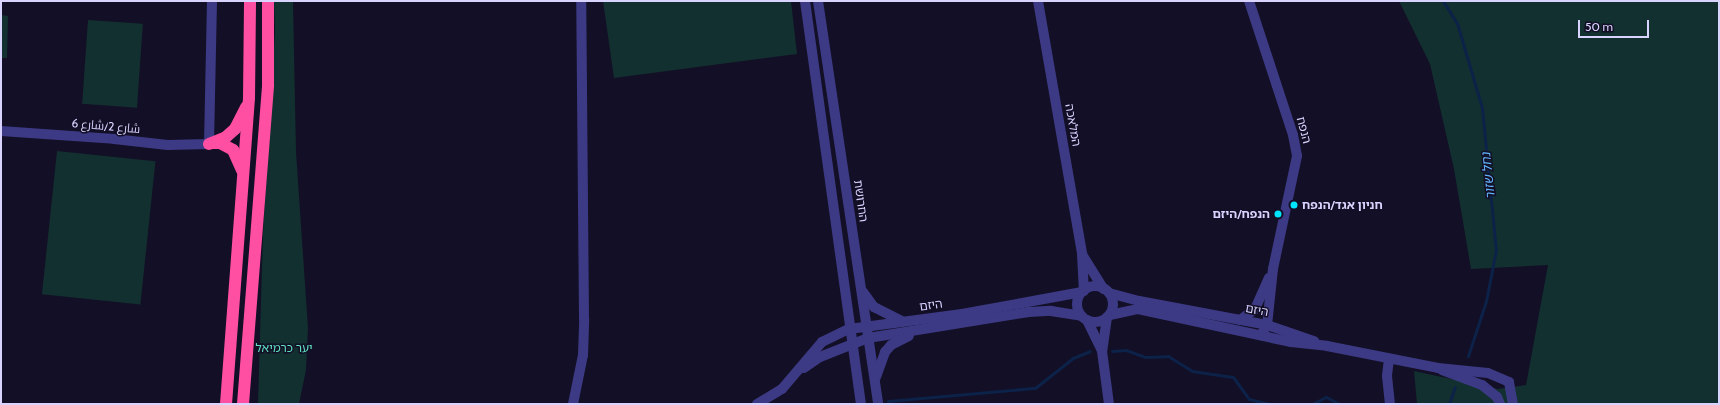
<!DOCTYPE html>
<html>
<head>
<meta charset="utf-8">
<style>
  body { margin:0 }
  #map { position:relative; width:1720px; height:405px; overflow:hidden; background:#130f26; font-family:Cabin,Cairo,"Noto Sans Hebrew",sans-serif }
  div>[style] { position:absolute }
  .green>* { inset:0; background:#12302f; transform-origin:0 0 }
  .stream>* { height:3px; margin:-1.5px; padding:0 1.5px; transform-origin:1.5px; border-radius:1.5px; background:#0c2248 }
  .minor>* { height:10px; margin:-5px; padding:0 5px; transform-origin:5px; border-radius:5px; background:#3d3a85 }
  .minor>.ring { margin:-5px; padding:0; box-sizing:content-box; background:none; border:10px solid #3d3a85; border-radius:50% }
  .highway>* { height:12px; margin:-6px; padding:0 6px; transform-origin:6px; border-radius:6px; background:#ff4fa3 }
  .dots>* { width:11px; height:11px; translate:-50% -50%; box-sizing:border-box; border:2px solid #130f26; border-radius:50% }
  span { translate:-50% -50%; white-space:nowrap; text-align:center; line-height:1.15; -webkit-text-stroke:3px #130f26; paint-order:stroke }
  .street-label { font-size:12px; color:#d9d4ff }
  .poi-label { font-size:12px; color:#d9d4ff; font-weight:700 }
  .left { translate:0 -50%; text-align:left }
  .right { translate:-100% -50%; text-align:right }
  .park-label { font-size:12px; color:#5fe0c0 }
  .water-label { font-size:13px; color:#62b6ff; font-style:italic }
  .frame { position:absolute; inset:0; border:2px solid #d9d4ff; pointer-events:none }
  .scale { position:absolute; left:1578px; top:20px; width:71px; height:18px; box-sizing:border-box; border:2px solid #d9d4ff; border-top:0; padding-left:5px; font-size:12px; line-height:14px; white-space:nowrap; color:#d9d4ff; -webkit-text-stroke:3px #130f26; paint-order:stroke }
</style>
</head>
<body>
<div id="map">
  <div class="green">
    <i style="clip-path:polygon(274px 1px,293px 1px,296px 152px,308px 328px,306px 370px,299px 404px,258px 404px,263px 233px,275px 31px)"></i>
    <i style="clip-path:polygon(603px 1px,791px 1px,797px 54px,614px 78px)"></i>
    <i style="clip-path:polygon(1399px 1px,1719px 1px,1719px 404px,1417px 404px,1414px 371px,1498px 389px,1526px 385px,1548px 265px,1471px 269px,1454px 169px,1430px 64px)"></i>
    <i style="clip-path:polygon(1px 15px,8px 16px,7px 58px,1px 58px)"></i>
    <i style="left:88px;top:20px;width:55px;height:84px;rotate:4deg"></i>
    <i style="left:57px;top:151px;width:99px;height:144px;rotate:6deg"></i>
  </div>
  <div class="stream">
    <i style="left:1443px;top:1px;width:26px;rotate:58deg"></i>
    <i style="left:1457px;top:23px;width:89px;rotate:73.6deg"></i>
    <i style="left:1482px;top:108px;width:143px;rotate:84.4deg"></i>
    <i style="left:1496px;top:250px;width:52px;rotate:101.1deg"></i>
    <i style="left:1486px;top:301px;width:58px;rotate:108.1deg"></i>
    <i style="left:1112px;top:351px;width:14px;rotate:-4deg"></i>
    <i style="left:1126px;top:350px;width:20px;rotate:20deg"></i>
    <i style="left:1145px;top:357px;width:23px;rotate:-2deg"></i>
    <i style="left:1168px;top:356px;width:28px;rotate:32deg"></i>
    <i style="left:1192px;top:371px;width:41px;rotate:8.3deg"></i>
    <i style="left:1233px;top:377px;width:27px;rotate:54deg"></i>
    <i style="left:1249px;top:399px;width:21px;rotate:14deg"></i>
    <i style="left:888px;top:401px;width:148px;rotate:-5.1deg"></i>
    <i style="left:1035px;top:388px;width:48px;rotate:-38.3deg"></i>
    <i style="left:1073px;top:358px;width:18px;rotate:-22deg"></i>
    <i style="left:1312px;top:404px;width:16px;rotate:-27deg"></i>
    <i style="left:1326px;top:397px;width:16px;rotate:27deg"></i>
    <i style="left:1449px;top:404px;width:18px;rotate:-71deg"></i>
  </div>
  <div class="minor">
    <i style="left:805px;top:1px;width:407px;rotate:82.1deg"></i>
    <i style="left:818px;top:1px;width:407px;rotate:81.5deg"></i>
    <i style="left:1038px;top:1px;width:257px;rotate:80.1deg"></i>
    <i style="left:1082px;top:254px;width:37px;rotate:87deg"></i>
    <i style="left:1249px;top:1px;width:141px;rotate:71.8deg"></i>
    <i style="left:1293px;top:135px;width:21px;rotate:79deg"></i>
    <i style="left:1297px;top:156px;width:116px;rotate:102deg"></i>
    <i style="left:1273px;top:269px;width:56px;rotate:96.1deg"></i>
    <i style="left:1267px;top:325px;width:12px;rotate:121deg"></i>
    <i style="left:1px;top:131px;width:113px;rotate:4deg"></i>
    <i style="left:114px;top:139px;width:54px;rotate:6.3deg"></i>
    <i style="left:168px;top:145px;width:41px;rotate:-1.4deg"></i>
    <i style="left:209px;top:144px;width:143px;rotate:-88.8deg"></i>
    <i style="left:1083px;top:256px;width:39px;rotate:58deg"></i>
    <i class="ring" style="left:1077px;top:286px;width:26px;height:26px"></i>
    <i style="left:863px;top:292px;width:19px;rotate:54deg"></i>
    <i style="left:874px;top:307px;width:31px;rotate:27deg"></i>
    <i style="left:1109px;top:293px;width:31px;rotate:15deg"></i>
    <i style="left:1139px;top:301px;width:130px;rotate:10.6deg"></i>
    <i style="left:1267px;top:325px;width:50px;rotate:18.8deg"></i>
    <i style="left:1110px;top:315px;width:29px;rotate:-12deg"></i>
    <i style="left:1138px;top:309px;width:157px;rotate:12.2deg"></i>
    <i style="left:1291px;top:342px;width:36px;rotate:6deg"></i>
    <i style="left:1327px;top:346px;width:113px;rotate:11.2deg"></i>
    <i style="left:1438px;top:368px;width:50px;rotate:5.7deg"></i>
    <i style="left:1488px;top:373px;width:23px;rotate:23deg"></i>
    <i style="left:1509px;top:382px;width:22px;rotate:80deg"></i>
    <i style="left:1107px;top:317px;width:34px;rotate:98deg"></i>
    <i style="left:1102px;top:351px;width:53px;rotate:82.5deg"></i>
    <i style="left:1087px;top:320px;width:34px;rotate:64deg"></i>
    <i style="left:1240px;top:320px;width:19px;rotate:-36deg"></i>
    <i style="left:1255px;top:309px;width:34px;rotate:-66deg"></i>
    <i style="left:1389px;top:359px;width:17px;rotate:97deg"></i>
    <i style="left:1387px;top:376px;width:28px;rotate:84deg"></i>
    <i style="left:804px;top:368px;width:19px;rotate:-35deg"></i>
    <i style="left:820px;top:357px;width:52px;rotate:-21.6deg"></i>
    <i style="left:868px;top:338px;width:163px;rotate:-9.2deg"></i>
    <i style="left:1029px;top:312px;width:22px;rotate:-3deg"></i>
    <i style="left:1051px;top:311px;width:31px;rotate:9deg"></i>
    <i style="left:1442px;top:370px;width:43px;rotate:20.6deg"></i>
    <i style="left:1482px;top:385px;width:19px;rotate:39deg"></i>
    <i style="left:1497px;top:397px;width:8px;rotate:67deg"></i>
    <i style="left:876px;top:377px;width:27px;rotate:-70deg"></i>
    <i style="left:885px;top:352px;width:9px;rotate:-49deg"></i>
    <i style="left:891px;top:345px;width:20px;rotate:-27deg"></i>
    <i style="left:573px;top:404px;width:50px;rotate:-78.5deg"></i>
    <i style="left:583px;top:355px;width:36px;rotate:-88deg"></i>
    <i style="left:584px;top:319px;width:318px;rotate:-90.5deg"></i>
    <i style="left:757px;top:404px;width:29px;rotate:-31deg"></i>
    <i style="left:782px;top:389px;width:62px;rotate:-49.6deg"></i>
    <i style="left:822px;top:342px;width:30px;rotate:-26deg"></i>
    <i style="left:849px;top:329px;width:114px;rotate:-7.6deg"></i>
    <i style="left:962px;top:314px;width:122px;rotate:-10.4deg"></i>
  </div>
  <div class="highway">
    <i style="left:212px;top:143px;width:8px"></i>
    <i style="left:220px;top:143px;width:15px;rotate:28deg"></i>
    <i style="left:233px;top:150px;width:22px;rotate:66deg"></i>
    <i style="left:209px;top:144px;width:18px;rotate:-22deg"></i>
    <i style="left:226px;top:137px;width:12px;rotate:-42deg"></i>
    <i style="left:235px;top:129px;width:25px;rotate:-63deg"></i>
    <i style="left:226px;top:404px;width:307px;rotate:-85.7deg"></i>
    <i style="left:249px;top:98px;width:97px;rotate:-89.4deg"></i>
    <i style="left:243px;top:404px;width:320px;rotate:-85.5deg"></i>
    <i style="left:268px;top:85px;width:84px;rotate:-90deg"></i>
  </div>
  <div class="dots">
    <i style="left:1294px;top:205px;background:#00e5ff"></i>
    <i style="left:1278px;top:214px;background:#00e5ff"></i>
  </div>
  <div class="street-label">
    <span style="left:1073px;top:125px;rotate:80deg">המלאכה</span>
    <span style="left:106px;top:126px;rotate:5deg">شارع 2/شارع 6</span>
    <span style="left:1304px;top:130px;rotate:75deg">הנפח</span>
    <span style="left:861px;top:201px;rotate:82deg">החרושת</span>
    <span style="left:931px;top:305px;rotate:-8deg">היזם</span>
    <span style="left:1257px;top:310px;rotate:11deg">היזם</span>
  </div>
  <div class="poi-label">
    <span class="left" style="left:1302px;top:205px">חניון אגד/הנפח</span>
    <span class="right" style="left:1270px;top:214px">הנפח/היזם</span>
  </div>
  <div class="park-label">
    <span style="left:284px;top:348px">יער כרמיאל</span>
  </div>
  <div class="water-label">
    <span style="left:1488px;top:176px;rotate:-96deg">נחל שזור</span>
  </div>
  <div class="frame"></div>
  <div class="scale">50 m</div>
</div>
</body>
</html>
